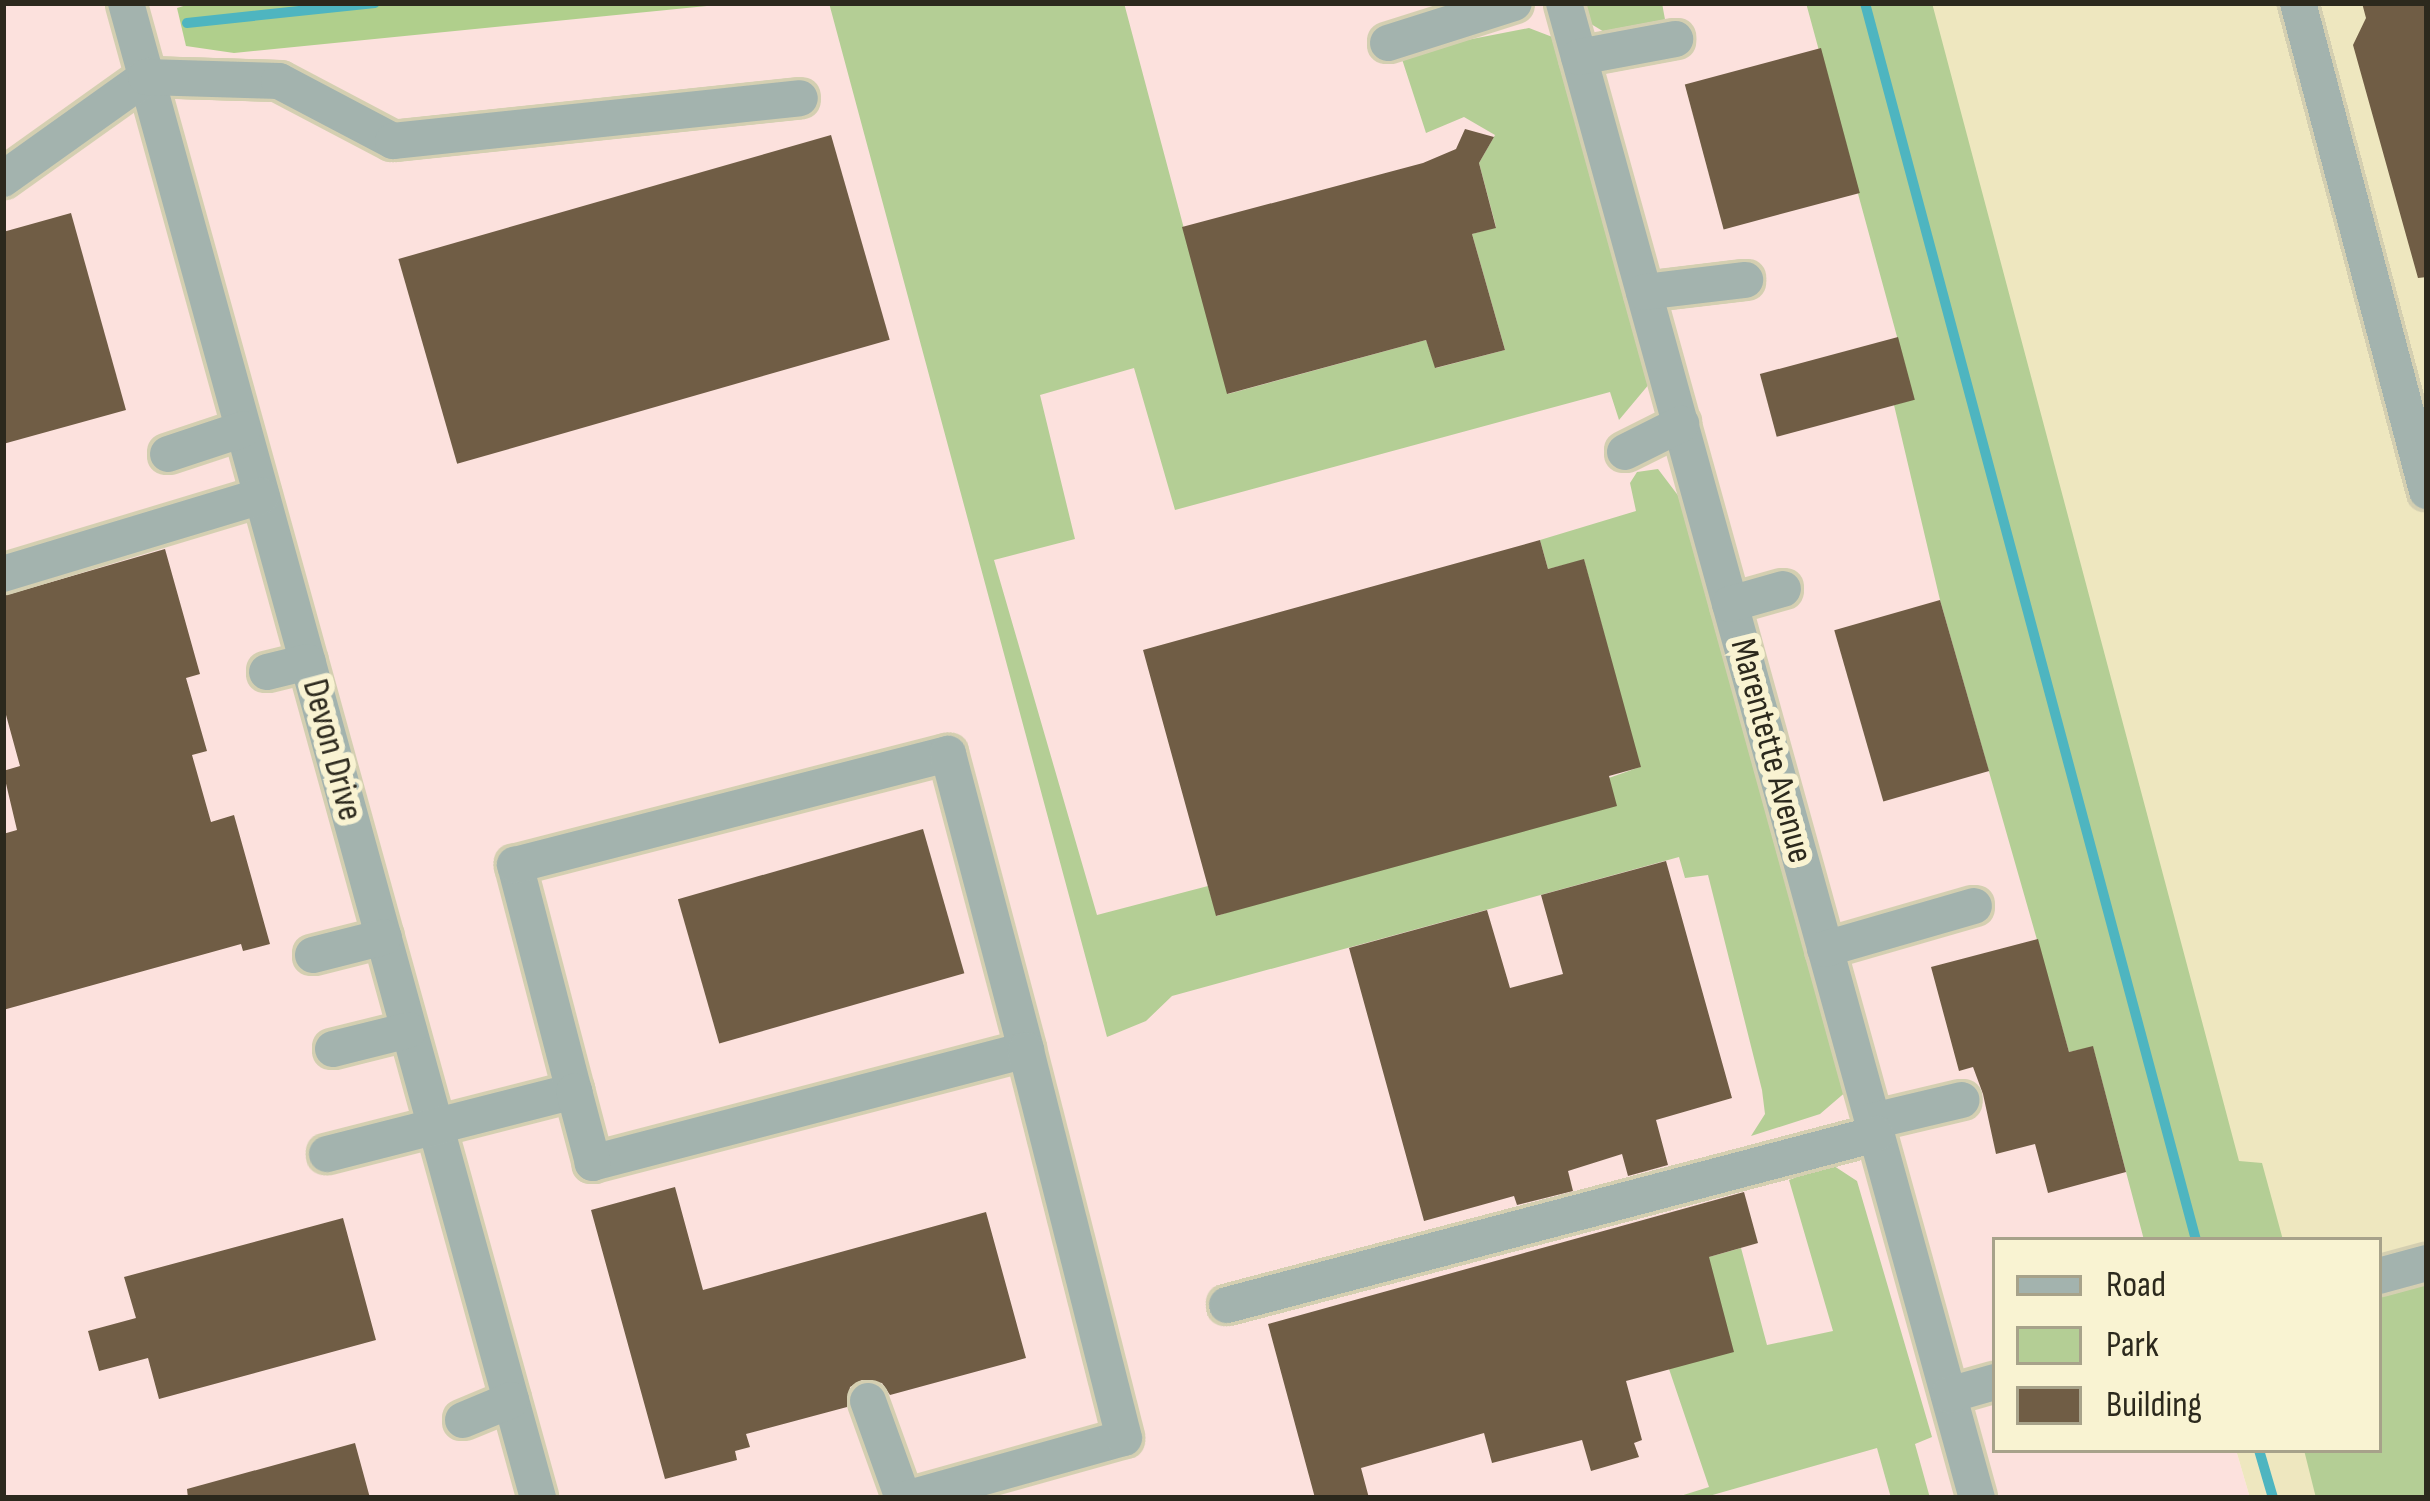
<!DOCTYPE html>
<html>
<head>
<meta charset="utf-8">
<style>
  body { margin:0 }
  #map { position:relative; width:2430px; height:1501px; overflow:hidden; background:#f9f3d2; font-family:"Sofia Sans Condensed",sans-serif }
  div>[style] { position:absolute }
  .built>* { inset:0; background:#eee7bf }
  .industrial>* { inset:0; background:#fce1dd }
  .green>* { inset:0; background:#b4ce95 }
  .forest>* { inset:0; background:#b0cf8c }
  .stream>* { height:10px; margin:-5px; padding:0 5px; transform-origin:5px; border-radius:5px; background:#4eb5c0 }
  .building>* { inset:0; background:#705d45; transform-origin:0 0 }
  .roads { filter:drop-shadow(3px 0 #d4cfb1) drop-shadow(-3px 0 #d4cfb1) drop-shadow(0 3px #d4cfb1) drop-shadow(0 -3px #d4cfb1) }
  .minor>* { height:36px; margin:-18px; padding:0 18px; transform-origin:18px; border-radius:18px; background:#a3b3ae }
  span { translate:-50% -50%; white-space:nowrap; text-align:center; line-height:1.15; -webkit-text-stroke:12px #f9f3d2; paint-order:stroke }
  .street-label { font-size:36px; color:#2c291d }
  .frame { position:absolute; inset:0; border:6px solid #2c291d; pointer-events:none }
  .legend { position:absolute; left:1992px; top:1237px; width:390px; height:216px; box-sizing:border-box; background:#f9f3d2; border:3px solid #a7a28a; margin:0; padding:15px 21px; list-style:none; font-size:36px; color:#2c291d }
  .legend li { display:flex; align-items:center; gap:24px; height:60px }
  .legend b { width:60px; border:3px solid #a7a28a }
</style>
</head>
<body>
<div id="map">
  <div class="built">
    <i style="clip-path:polygon(1840px 3px,2427px 3px,2427px 1498px,2250px 1498px,2236px 1450px,2379px 1450px,2379px 1240px,2175px 1240px)"></i>
  </div>
  <div class="industrial">
    <i style="clip-path:polygon(3px 3px,1545px 3px,1962px 1498px,3px 1498px)"></i>
    <i style="clip-path:polygon(1585px 3px,1840px 3px,2175px 1240px,1995px 1240px,1995px 1450px,2236px 1450px,2250px 1498px,1998px 1498px)"></i>
  </div>
  <div class="green">
    <i style="clip-path:polygon(829px 3px,1124px 3px,1228px 394px,1426px 340px,1436px 368px,1505px 350px,1472px 234px,1496px 227px,1479px 163px,1495px 135px,1464px 117px,1426px 133px,1400px 53px,1529px 28px,1555px 38px,1650px 383px,1619px 420px,1610px 392px,1175px 510px,1134px 368px,1040px 395px,1075px 539px,994px 560px,1097px 915px,1208px 886px,1217px 916px,1640px 767px,1584px 560px,1548px 569px,1540px 540px,1636px 511px,1630px 483px,1637px 472px,1658px 469px,1683px 502px,1848px 1090px,1820px 1114px,1751px 1136px,1765px 1114px,1762px 1090px,1708px 875px,1685px 878px,1679px 857px,1172px 996px,1146px 1021px,1107px 1037px)"></i>
    <i style="clip-path:polygon(1585px 3px,1662px 3px,1666px 25px,1611px 36px,1591px 24px)"></i>
    <i style="clip-path:polygon(1806px 3px,1932px 3px,2239px 1161px,2262px 1163px,2283px 1240px,2144px 1240px,2093px 1047px,2069px 1052px,1940px 600px,1894px 405px,1914px 399px)"></i>
    <i style="clip-path:polygon(1831px 1164px,1857px 1181px,1932px 1437px,1915px 1444px,1930px 1498px,1891px 1498px,1877px 1448px,1702px 1498px,1674px 1498px,1709px 1487px,1669px 1369px,1709px 1257px,1741px 1248px,1767px 1345px,1833px 1331px,1789px 1180px)"></i>
    <i style="clip-path:polygon(2427px 1282px,2427px 1498px,2316px 1498px,2304px 1450px,2379px 1450px,2379px 1295px)"></i>
  </div>
  <div class="forest">
    <i style="clip-path:polygon(193px 3px,737px 3px,234px 53px,186px 46px,177px 8px)"></i>
  </div>
  <div class="stream">
    <i style="left:1865px;top:3px;width:1281px;rotate:75.02deg"></i>
    <i style="left:187px;top:23px;width:189px;rotate:-6.1deg"></i>
    <i style="left:2259px;top:1450px;width:50px;rotate:73.7deg"></i>
  </div>
  <div class="building">
    <i style="clip-path:polygon(2362px 3px,2427px 3px,2427px 277px,2418px 278px,2353px 45px,2366px 18px)"></i>
    <i style="left:1821px;top:48px;width:150px;height:141px;rotate:75deg"></i>
    <i style="clip-path:polygon(1465px 129px,1494px 137px,1479px 163px,1496px 228px,1472px 234px,1505px 350px,1435px 368px,1426px 340px,1227px 394px,1182px 227px,1423px 163px,1456px 149px)"></i>
    <i style="left:831px;top:135px;width:213px;height:450px;rotate:74deg"></i>
    <i style="clip-path:polygon(71px 213px,126px 410px,3px 444px,3px 232px)"></i>
    <i style="left:1898px;top:337px;width:65px;height:143px;rotate:75deg"></i>
    <i style="clip-path:polygon(1540px 540px,1548px 569px,1584px 559px,1641px 767px,1609px 776px,1617px 806px,1216px 916px,1143px 650px)"></i>
    <i style="clip-path:polygon(165px 549px,200px 674px,186px 678px,207px 751px,192px 755px,211px 822px,234px 815px,270px 944px,243px 951px,241px 944px,3px 1010px,3px 834px,17px 830px,3px 771px,20px 766px,3px 704px,3px 596px)"></i>
    <i style="left:1940px;top:600px;width:178px;height:110px;rotate:74deg"></i>
    <i style="left:923px;top:829px;width:150px;height:255px;rotate:74deg"></i>
    <i style="clip-path:polygon(1666px 861px,1732px 1098px,1656px 1120px,1668px 1165px,1628px 1176px,1622px 1154px,1568px 1171px,1573px 1191px,1517px 1205px,1514px 1196px,1424px 1221px,1349px 948px,1487px 910px,1510px 988px,1563px 974px,1541px 895px)"></i>
    <i style="clip-path:polygon(2038px 939px,2069px 1052px,2093px 1046px,2126px 1172px,2048px 1193px,2035px 1144px,1996px 1154px,1983px 1094px,1973px 1067px,1959px 1071px,1931px 967px)"></i>
    <i style="clip-path:polygon(675px 1187px,703px 1290px,986px 1212px,1026px 1358px,890px 1395px,882px 1383px,862px 1380px,850px 1387px,847px 1407px,746px 1434px,750px 1447px,735px 1451px,737px 1460px,665px 1479px,591px 1210px)"></i>
    <i style="clip-path:polygon(1744px 1192px,1758px 1243px,1709px 1257px,1734px 1352px,1626px 1381px,1642px 1440px,1634px 1443px,1639px 1457px,1591px 1471px,1582px 1440px,1492px 1463px,1484px 1433px,1361px 1468px,1369px 1498px,1315px 1498px,1268px 1324px)"></i>
    <i style="clip-path:polygon(343px 1218px,376px 1340px,159px 1399px,148px 1358px,99px 1371px,88px 1331px,136px 1318px,124px 1277px)"></i>
    <i style="clip-path:polygon(355px 1443px,370px 1498px,188px 1498px,187px 1489px)"></i>
  </div>
  <div class="roads">
    <div class="minor">
      <i style="left:126px;top:3px;width:1551px;rotate:74.59deg"></i>
      <i style="left:1564px;top:3px;width:1551px;rotate:74.56deg"></i>
      <i style="left:2298px;top:3px;width:505px;rotate:75.19deg"></i>
      <i style="left:1388px;top:43px;width:132px;rotate:-17.6deg"></i>
      <i style="left:1579px;top:57px;width:98px;rotate:-10.6deg"></i>
      <i style="left:3px;top:179px;width:176px;rotate:-35.5deg"></i>
      <i style="left:146px;top:77px;width:133px;rotate:1.7deg"></i>
      <i style="left:279px;top:81px;width:129px;rotate:27.8deg"></i>
      <i style="left:393px;top:141px;width:409px;rotate:-6deg"></i>
      <i style="left:1644px;top:292px;width:102px;rotate:-6.8deg"></i>
      <i style="left:1625px;top:452px;width:63px;rotate:-26.6deg"></i>
      <i style="left:168px;top:454px;width:79px;rotate:-18.4deg"></i>
      <i style="left:3px;top:574px;width:270px;rotate:-16.8deg"></i>
      <i style="left:1730px;top:604px;width:55px;rotate:-15.8deg"></i>
      <i style="left:267px;top:672px;width:42px;rotate:-13.7deg"></i>
      <i style="left:1825px;top:949px;width:155px;rotate:-16.1deg"></i>
      <i style="left:313px;top:955px;width:73px;rotate:-14.2deg"></i>
      <i style="left:333px;top:1049px;width:78px;rotate:-14deg"></i>
      <i style="left:1873px;top:1121px;width:91px;rotate:-13.3deg"></i>
      <i style="left:327px;top:1154px;width:255px;rotate:-14.3deg"></i>
      <i style="left:574px;top:1091px;width:234px;rotate:-104.6deg"></i>
      <i style="left:515px;top:865px;width:447px;rotate:-14.4deg"></i>
      <i style="left:948px;top:754px;width:306px;rotate:75.2deg"></i>
      <i style="left:1026px;top:1050px;width:448px;rotate:165.4deg"></i>
      <i style="left:593px;top:1163px;width:74px;rotate:-104.8deg"></i>
      <i style="left:2379px;top:1276px;width:50px;rotate:-15.2deg"></i>
      <i style="left:1227px;top:1305px;width:671px;rotate:-14.76deg"></i>
      <i style="left:1949px;top:1395px;width:48px;rotate:-15.8deg"></i>
      <i style="left:868px;top:1401px;width:103px;rotate:70.2deg"></i>
      <i style="left:463px;top:1420px;width:52px;rotate:-22.6deg"></i>
      <i style="left:909px;top:1498px;width:223px;rotate:-15.6deg"></i>
      <i style="left:1124px;top:1438px;width:400px;rotate:-104.2deg"></i>
    </div>
  </div>
  <div class="street-label">
    <span style="left:332px;top:750px;rotate:75deg">Devon Drive</span>
    <span style="left:1771px;top:751px;rotate:75deg">Marentette Avenue</span>
  </div>
  <div class="frame"></div>
  <ul class="legend">
  <li><b style="height:15px;background:#a3b3ae"></b>Road</li>
  <li><b style="height:33px;background:#b4ce95"></b>Park</li>
  <li><b style="height:33px;background:#705d45"></b>Building</li>
  </ul>
</div>
</body>
</html>
